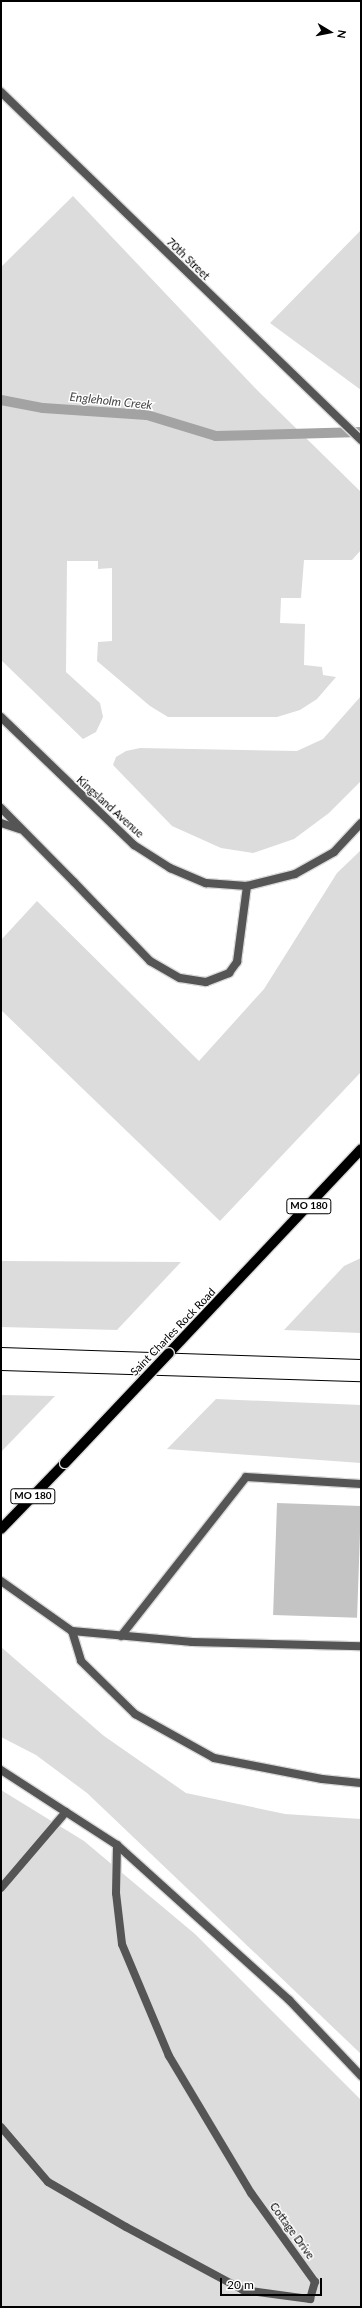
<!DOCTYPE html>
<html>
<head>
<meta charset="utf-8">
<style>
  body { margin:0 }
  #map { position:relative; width:362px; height:2308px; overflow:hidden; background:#fff; font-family:Lato,sans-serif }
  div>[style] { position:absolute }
  .green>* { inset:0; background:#dcdcdc }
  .stream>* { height:10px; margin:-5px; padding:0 5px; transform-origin:5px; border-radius:5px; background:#a3a3a3 }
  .building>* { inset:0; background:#c4c4c4; transform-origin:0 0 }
  .roads { filter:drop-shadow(1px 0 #dbdbdb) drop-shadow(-1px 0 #dbdbdb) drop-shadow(0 1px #dbdbdb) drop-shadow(0 -1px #dbdbdb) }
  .service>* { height:8px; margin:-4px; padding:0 4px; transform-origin:4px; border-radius:4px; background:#555 }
  .minor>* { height:8px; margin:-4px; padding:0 4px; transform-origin:4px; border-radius:4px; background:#555 }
  .primary>* { height:10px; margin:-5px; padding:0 5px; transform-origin:5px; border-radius:5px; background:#000 }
  .tram>* { height:1px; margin:-0.5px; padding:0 0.5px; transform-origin:0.5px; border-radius:0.5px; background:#000 }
  .bridges { filter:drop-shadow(1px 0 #dbdbdb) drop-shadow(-1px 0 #dbdbdb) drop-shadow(0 1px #dbdbdb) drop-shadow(0 -1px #dbdbdb) }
  .primary-bridge>* { height:10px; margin:-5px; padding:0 5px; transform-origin:5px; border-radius:5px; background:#000 }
  span { translate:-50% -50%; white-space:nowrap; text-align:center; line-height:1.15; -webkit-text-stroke:3px #fff; paint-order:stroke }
  .shield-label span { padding:1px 3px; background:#fff; border:1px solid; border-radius:3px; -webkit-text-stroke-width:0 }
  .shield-label { font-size:10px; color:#000; font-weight:700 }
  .street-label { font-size:11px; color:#000 }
  .water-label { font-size:12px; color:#444; font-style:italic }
  .frame { position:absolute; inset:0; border:2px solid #000; pointer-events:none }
  .north { position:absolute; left:310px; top:12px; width:40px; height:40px; -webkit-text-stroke:3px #fff; paint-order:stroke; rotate:100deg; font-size:11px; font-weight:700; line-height:16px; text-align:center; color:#000 }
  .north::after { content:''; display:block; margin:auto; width:14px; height:18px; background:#000; clip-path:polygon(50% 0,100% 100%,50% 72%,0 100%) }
  .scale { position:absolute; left:220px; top:2278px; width:102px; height:18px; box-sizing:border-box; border:2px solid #000; border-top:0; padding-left:5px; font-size:12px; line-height:14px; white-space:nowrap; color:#000; -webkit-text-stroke:3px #fff; paint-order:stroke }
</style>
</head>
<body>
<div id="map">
  <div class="green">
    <i style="clip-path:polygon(73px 196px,257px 390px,361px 492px,361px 550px,352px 560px,304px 560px,301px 598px,281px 598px,280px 623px,305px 624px,304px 665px,322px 667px,323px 675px,336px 677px,317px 699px,300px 710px,277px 717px,168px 717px,150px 706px,97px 661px,98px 642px,112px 641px,112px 568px,98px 569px,98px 561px,67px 561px,66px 672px,100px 703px,103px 717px,96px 732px,83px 739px,1px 660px,1px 267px)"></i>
    <i style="clip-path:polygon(361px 230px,361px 390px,270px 323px)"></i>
    <i style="clip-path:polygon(361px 696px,361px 781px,329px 813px,294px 839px,253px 853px,221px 848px,172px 826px,113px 765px,116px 757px,126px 751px,140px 748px,297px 751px,323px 739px)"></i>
    <i style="clip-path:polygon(361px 850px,361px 1072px,220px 1221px,1px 1010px,1px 940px,37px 901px,199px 1061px,264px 989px,337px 873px)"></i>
    <i style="clip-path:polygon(361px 1258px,361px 1333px,284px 1330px,344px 1266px)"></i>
    <i style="clip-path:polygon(1px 1261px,181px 1262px,117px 1330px,1px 1327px)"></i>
    <i style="clip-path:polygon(1px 1395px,55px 1396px,1px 1452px)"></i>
    <i style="clip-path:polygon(216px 1399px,361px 1405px,361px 1463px,167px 1449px)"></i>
    <i style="clip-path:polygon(1px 1647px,104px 1736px,186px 1793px,285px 1814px,361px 1819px,361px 2054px,87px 1793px,36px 1755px,1px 1737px)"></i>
    <i style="clip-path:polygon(1px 1790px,84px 1841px,195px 1934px,361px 2100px,361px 2307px,1px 2307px)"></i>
  </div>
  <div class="stream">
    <i style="left:1px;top:400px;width:43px;rotate:10.8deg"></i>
    <i style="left:43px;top:408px;width:104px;rotate:3.9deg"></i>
    <i style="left:147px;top:415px;width:72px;rotate:16.9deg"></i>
    <i style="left:216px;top:436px;width:145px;rotate:-1.6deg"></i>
  </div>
  <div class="building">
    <i style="left:277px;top:1503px;width:84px;height:112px;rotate:2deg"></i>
  </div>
  <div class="roads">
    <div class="service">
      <i style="left:1px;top:808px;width:104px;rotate:45.4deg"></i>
      <i style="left:1px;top:823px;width:20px;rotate:18deg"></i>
      <i style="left:1px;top:1581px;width:87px;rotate:35.2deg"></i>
      <i style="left:72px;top:1631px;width:121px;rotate:5.2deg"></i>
      <i style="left:192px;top:1642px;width:169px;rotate:1.4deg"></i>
      <i style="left:72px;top:1631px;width:31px;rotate:73deg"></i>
      <i style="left:81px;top:1661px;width:76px;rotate:44.5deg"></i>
      <i style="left:135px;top:1714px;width:90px;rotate:29.1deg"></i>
      <i style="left:214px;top:1758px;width:110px;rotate:11deg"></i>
      <i style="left:322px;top:1779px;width:39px;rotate:6deg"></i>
      <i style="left:121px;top:1636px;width:202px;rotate:-51.8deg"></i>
      <i style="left:246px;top:1477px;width:115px;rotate:3.5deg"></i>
      <i style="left:1px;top:1888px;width:100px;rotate:-49.5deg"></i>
      <i style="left:66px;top:1812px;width:61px;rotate:32.9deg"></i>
      <i style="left:117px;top:1845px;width:232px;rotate:42deg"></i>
      <i style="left:289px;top:2000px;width:105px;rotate:46.5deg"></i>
      <i style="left:1px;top:2127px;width:72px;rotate:49.5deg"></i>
      <i style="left:48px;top:2182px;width:90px;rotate:30deg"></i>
      <i style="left:126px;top:2227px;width:133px;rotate:28.3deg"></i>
      <i style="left:243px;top:2290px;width:68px;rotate:7.7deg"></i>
      <i style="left:310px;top:2299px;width:18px;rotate:-74deg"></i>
      <i style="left:315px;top:2282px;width:110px;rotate:-125.7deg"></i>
      <i style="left:251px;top:2193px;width:160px;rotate:-120.9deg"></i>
      <i style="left:169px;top:2056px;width:121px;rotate:-112.8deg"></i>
      <i style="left:122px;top:1944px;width:51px;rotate:-96.7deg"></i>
      <i style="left:116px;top:1893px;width:48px;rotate:-88.8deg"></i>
    </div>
    <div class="minor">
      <i style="left:1px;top:92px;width:501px;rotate:44.03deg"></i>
      <i style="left:1px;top:717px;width:185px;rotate:43.9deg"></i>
      <i style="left:134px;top:845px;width:43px;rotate:32.6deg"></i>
      <i style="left:170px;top:868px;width:39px;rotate:23deg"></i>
      <i style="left:206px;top:883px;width:41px;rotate:4.2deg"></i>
      <i style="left:247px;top:886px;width:49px;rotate:-14deg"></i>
      <i style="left:295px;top:874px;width:45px;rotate:-29.4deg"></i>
      <i style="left:334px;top:852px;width:40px;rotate:-47deg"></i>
      <i style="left:74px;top:882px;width:110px;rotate:46.1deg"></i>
      <i style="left:150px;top:961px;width:34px;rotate:30deg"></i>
      <i style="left:180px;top:978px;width:26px;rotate:9deg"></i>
      <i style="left:206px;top:982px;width:25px;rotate:-21deg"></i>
      <i style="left:229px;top:973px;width:14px;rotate:-54deg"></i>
      <i style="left:237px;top:962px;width:77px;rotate:-82.5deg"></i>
      <i style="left:1px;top:1770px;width:77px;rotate:32.9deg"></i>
    </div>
    <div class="primary">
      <i style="left:169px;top:1353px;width:280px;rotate:-46.7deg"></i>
      <i style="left:1px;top:1529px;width:92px;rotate:-45.9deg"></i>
    </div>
  </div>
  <div class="tram">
    <i style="left:1px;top:1347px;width:360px;rotate:1.9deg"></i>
    <i style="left:1px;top:1370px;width:360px;rotate:1.8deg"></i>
  </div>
  <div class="bridges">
    <div class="primary-bridge">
      <i style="left:65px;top:1463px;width:151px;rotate:-46.6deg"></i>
    </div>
  </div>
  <div class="shield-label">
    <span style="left:309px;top:1206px">MO 180</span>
    <span style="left:33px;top:1496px">MO 180</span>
  </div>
  <div class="street-label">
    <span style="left:188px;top:259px;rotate:44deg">70th Street</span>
    <span style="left:110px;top:807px;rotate:42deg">Kingsland Avenue</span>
    <span style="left:173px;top:1332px;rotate:-46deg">Saint Charles Rock Road</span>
    <span style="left:292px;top:2231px;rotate:54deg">Cottage Drive</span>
  </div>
  <div class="water-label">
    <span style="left:111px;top:401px;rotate:6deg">Engleholm Creek</span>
  </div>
  <div class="frame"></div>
  <div class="north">N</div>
  <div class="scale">20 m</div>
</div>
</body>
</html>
